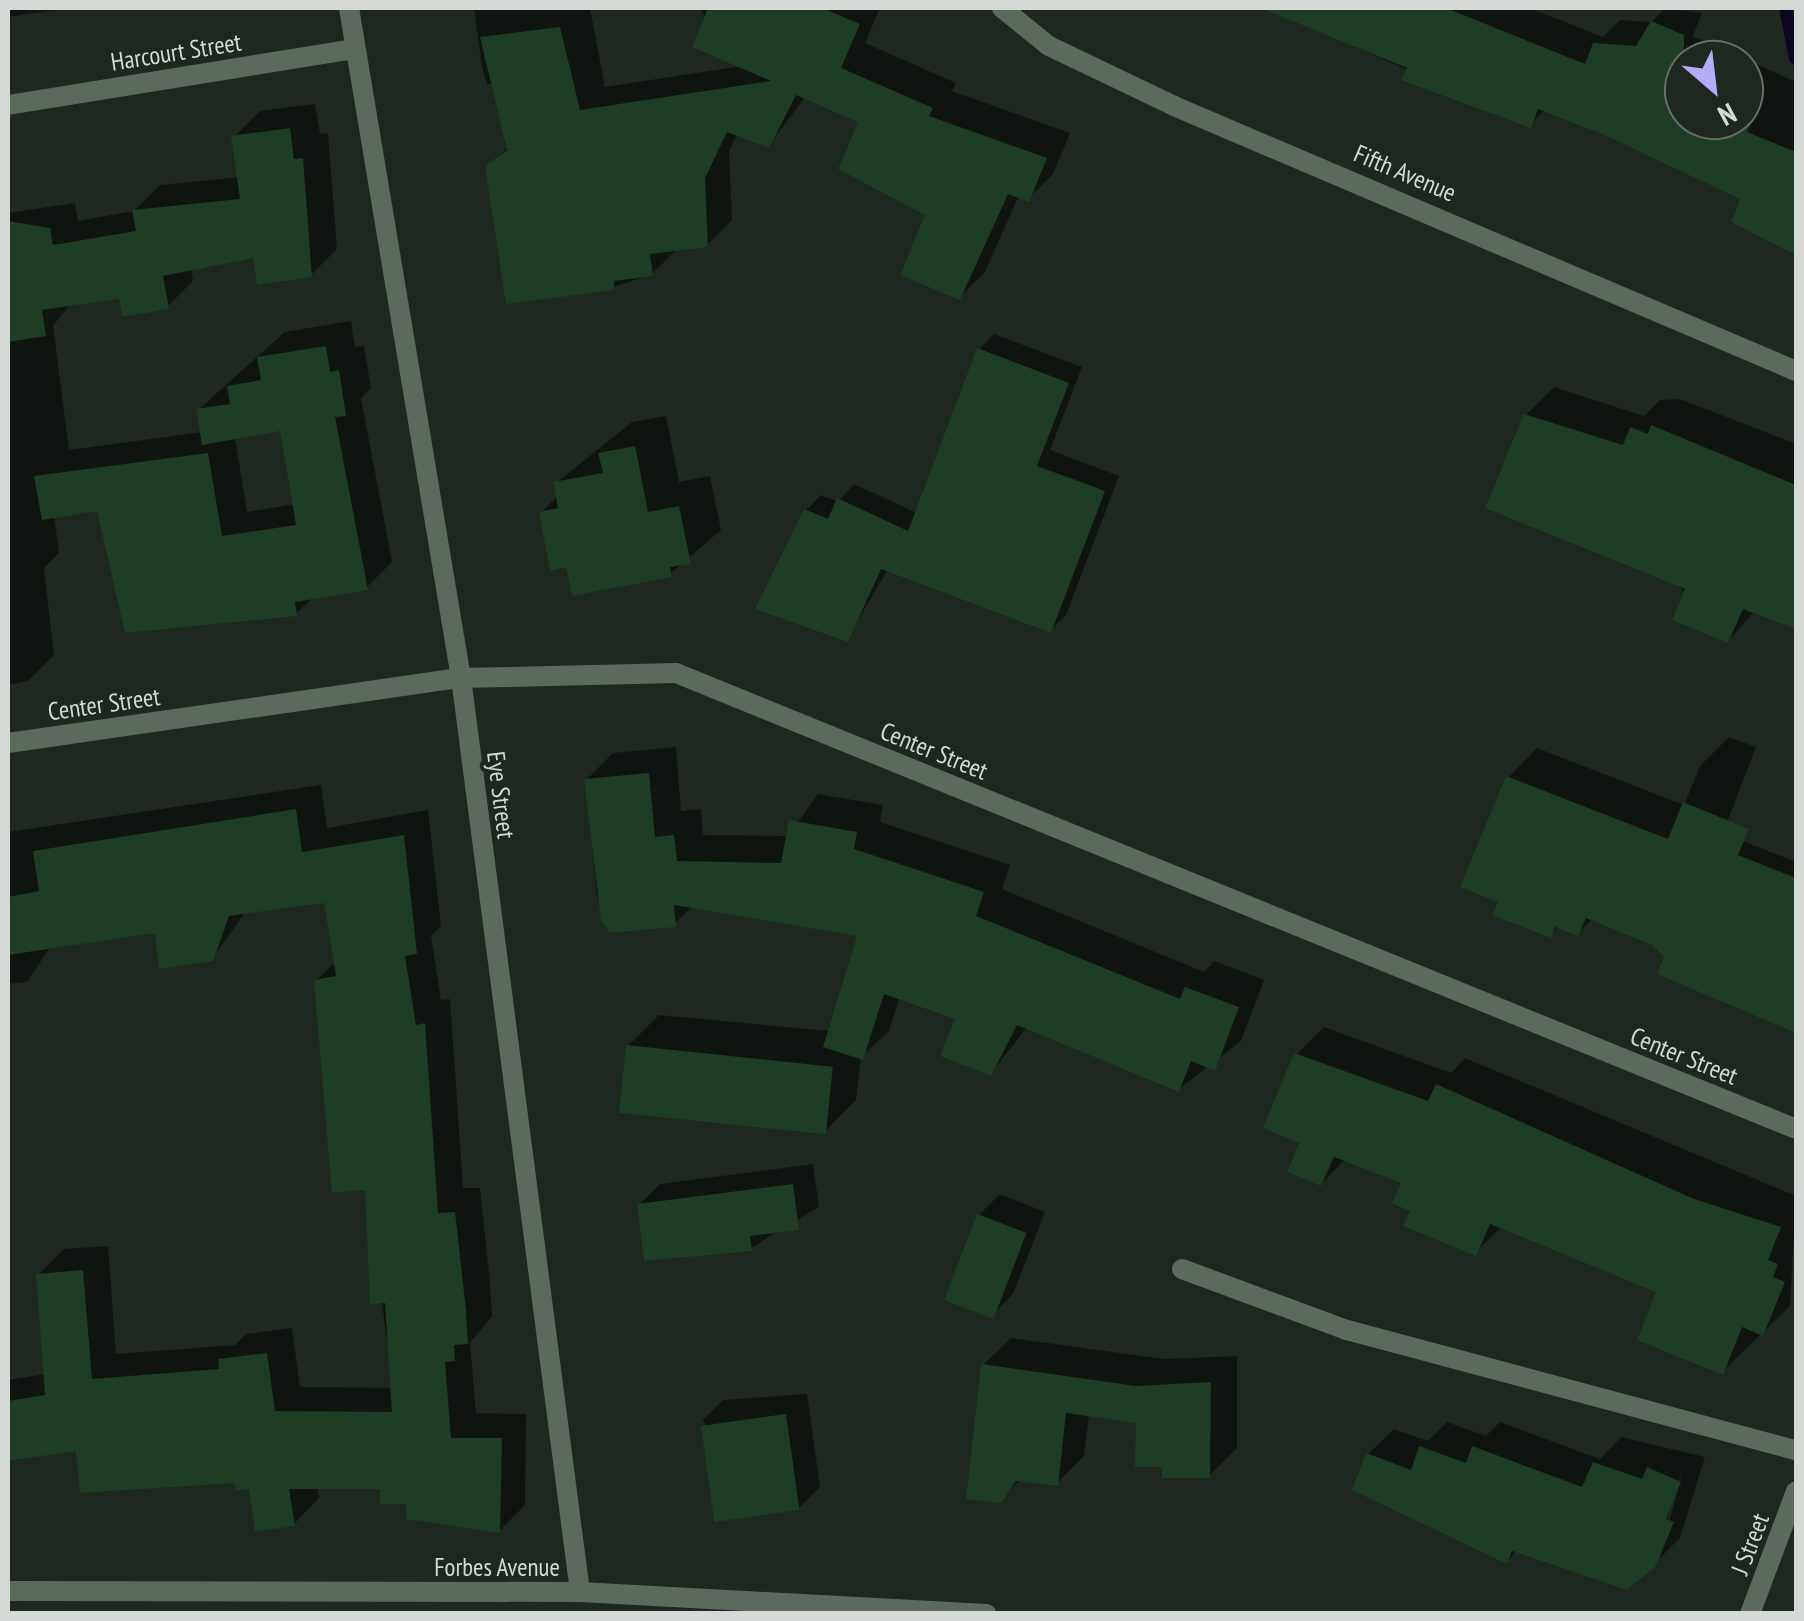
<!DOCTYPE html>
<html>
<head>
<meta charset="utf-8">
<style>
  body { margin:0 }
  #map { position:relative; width:1804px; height:1621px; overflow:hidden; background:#1e2720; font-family:"PT Sans Narrow",sans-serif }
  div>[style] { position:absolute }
  .shadow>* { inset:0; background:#0007 }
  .stream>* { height:14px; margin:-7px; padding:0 7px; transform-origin:7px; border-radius:7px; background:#0d0623 }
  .building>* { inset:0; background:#1d3d25; transform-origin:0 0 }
  .service>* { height:20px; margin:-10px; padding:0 10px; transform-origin:10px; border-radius:10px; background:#5b6a5d }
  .minor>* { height:20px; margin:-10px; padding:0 10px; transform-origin:10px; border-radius:10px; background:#5b6a5d }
  .tertiary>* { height:20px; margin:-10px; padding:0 10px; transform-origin:10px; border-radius:10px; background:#5b6a5d }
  span { translate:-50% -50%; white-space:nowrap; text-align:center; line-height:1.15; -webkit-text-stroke:8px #1e2720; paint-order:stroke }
  .street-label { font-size:25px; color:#d5dad6 }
  .frame { position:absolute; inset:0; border:10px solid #d5dad6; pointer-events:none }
  .north { position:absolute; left:1664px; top:40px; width:100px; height:100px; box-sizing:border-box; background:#1e2720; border:2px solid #676f69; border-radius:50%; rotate:152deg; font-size:28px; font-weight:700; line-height:40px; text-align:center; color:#d5dad6 }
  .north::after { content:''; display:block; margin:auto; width:35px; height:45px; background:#b5acf8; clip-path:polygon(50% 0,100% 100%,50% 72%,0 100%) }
</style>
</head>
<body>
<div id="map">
  <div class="shadow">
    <i style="clip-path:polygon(8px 8px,69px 8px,8px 17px)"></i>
    <i style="clip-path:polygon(474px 8px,590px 8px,605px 87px,742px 66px,699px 8px,880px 8px,865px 43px,956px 83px,952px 91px,1070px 133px,1053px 174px,1028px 199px,1019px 195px,985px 272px,960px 297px,928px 214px,861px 121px,806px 96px,768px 146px,738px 133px,729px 151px,732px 220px,707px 245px,678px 248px,652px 274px,614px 287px,487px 167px,509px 146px,500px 83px,487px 84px,482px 68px)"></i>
    <i style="clip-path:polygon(evenodd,1324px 8px,1530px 8px,1603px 37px,1620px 20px,1651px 22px,1665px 8px,1702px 13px,1693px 36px,1796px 82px,1796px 251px,1734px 221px,1744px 198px,1546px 109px,1530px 125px,1316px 29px,1324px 8px,1684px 60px,1744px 60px,1744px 120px,1684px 120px,1684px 60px)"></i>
    <i style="clip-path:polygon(evenodd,315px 104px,320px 134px,328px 133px,337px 249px,311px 275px,255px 256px,191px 268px,193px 281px,167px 307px,121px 297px,70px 304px,53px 326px,69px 450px,202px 432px,198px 410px,285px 332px,351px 321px,355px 347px,364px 346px,371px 388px,361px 398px,392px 562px,366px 588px,313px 597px,296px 614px,99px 508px,54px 515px,59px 553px,44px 568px,54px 655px,28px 681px,8px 685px,8px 213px,75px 203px,78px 221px,134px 211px,160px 185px,240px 177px,234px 137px,260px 111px,315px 104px,282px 428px,295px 504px,247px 512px,235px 437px,282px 428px)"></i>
    <i style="clip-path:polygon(994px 334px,1082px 367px,1050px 450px,1119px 476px,1066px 615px,1051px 630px,888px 569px,847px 639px,806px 510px,821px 495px,838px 502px,854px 484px,917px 513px,979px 350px)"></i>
    <i style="clip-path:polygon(1554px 387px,1644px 416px,1660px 400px,1680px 399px,1796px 444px,1796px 626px,1755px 611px,1728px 641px,1526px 415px)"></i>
    <i style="clip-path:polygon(666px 416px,679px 482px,710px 476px,721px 530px,670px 574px,568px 564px,542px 512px,558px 495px,556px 483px,632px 422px)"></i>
    <i style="clip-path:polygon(1729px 737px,1756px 747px,1723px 833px,1796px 862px,1796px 1030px,1660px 973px,1667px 957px,1653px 943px,1593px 918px,1578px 933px,1559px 926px,1550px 935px,1501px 900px,1508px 778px,1537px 748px,1684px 805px,1700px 766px)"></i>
    <i style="clip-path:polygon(676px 747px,681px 811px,701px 809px,703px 835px,788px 836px,818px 794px,883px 805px,880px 822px,1010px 865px,1002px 889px,1204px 972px,1214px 961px,1264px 980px,1241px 1041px,1179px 1089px,1028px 1026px,991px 1073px,959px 1017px,900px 997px,889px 1031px,861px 1057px,856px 1100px,825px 1131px,628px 1046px,659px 1015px,830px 1031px,860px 934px,693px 906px,674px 924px,611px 930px,597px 898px,586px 780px,613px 753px)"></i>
    <i style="clip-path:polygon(321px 785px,327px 828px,428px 810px,441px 926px,431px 936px,441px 1000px,450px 999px,463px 1188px,480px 1188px,490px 1283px,492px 1316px,470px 1343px,476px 1413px,526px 1414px,525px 1505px,500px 1530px,382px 1486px,317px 1486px,319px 1498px,294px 1524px,237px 1480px,79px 1448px,8px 1461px,8px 1380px,46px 1374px,38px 1275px,64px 1249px,108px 1246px,116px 1354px,235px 1345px,246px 1334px,292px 1328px,300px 1387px,393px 1388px,367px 1187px,316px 981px,336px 961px,326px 900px,246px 911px,212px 959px,157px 930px,51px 946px,27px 982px,8px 984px,8px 832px)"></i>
    <i style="clip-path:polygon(1324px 1027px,1451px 1073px,1465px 1058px,1796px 1196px,1790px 1306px,1722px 1372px,1659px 1290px,1502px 1226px,1475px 1253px,1413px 1209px,1404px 1181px,1346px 1159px,1321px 1184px,1302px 1141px,1296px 1055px)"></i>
    <i style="clip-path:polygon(813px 1164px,819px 1207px,751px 1248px,639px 1205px,660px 1184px)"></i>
    <i style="clip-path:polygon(1000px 1194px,1045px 1212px,1013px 1294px,992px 1315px,979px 1215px)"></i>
    <i style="clip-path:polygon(1011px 1338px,1164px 1359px,1237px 1356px,1237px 1448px,1209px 1476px,1165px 1464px,1138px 1421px,1089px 1414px,1084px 1456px,1057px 1483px,1021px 1479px,1000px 1500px,983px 1365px)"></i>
    <i style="clip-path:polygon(807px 1394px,820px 1487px,799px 1508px,702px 1421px,723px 1400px)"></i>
    <i style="clip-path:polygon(1447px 1422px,1486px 1436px,1500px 1422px,1600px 1459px,1621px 1437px,1705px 1457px,1680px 1538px,1660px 1558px,1683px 1469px,1652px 1565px,1517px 1550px,1507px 1561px,1368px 1454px,1394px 1429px,1428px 1441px)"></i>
  </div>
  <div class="stream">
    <i style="left:1786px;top:8px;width:51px;rotate:78.7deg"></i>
  </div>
  <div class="building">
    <i style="clip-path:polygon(708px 8px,822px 8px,860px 24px,841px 68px,933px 108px,929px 116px,1047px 158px,1029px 202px,1008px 194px,960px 300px,900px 275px,925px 215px,838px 169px,858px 122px,796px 95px,769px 148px,727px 132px,705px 178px,708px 247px,650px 254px,653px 276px,614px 281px,615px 290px,506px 304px,485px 166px,507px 150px,480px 37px,560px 27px,580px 110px,771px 81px,692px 47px)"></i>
    <i style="clip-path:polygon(1261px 8px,1446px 8px,1585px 64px,1593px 43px,1636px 46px,1651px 21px,1684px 35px,1684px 120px,1744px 120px,1744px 94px,1761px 101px,1747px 132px,1796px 152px,1796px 255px,1731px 222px,1740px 199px,1602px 134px,1538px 109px,1531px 128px,1401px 80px,1407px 68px)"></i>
    <i style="clip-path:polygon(290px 128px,294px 159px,303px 158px,312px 277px,257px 285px,253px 258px,163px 276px,169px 309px,122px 317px,119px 299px,42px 310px,46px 336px,8px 342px,8px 221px,50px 228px,53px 245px,136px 231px,132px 210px,240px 199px,231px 136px)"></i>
    <i style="clip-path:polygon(326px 346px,330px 372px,339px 370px,346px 416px,335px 417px,368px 590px,295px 602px,297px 616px,125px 633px,97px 511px,42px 520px,34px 476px,208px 453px,222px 536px,296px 525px,280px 431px,202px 445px,196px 409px,230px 404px,227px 386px,261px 380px,257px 357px)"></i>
    <i style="clip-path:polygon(977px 348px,1069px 383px,1037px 466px,1105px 491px,1051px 633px,881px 569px,848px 642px,755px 609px,804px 509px,828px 519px,837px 498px,908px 531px)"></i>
    <i style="clip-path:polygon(1524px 414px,1623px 445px,1630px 427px,1648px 434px,1651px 425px,1796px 485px,1796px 629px,1743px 609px,1728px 643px,1672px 620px,1685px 589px,1485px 508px)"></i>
    <i style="clip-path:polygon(635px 446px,648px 512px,679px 506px,691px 564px,670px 567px,672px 577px,572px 596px,566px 567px,550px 571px,539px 512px,558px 508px,553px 482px,603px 473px,598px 453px)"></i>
    <i style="clip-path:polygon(649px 773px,655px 837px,674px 835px,677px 861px,781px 863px,789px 820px,857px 832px,854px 849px,984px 892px,976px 916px,1180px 999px,1185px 987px,1239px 1007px,1215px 1071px,1191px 1061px,1179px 1092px,1017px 1025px,991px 1076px,940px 1056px,955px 1019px,884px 994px,863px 1060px,823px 1047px,857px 936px,674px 905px,676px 927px,610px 933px,601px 921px,584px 779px)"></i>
    <i style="clip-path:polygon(1506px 776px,1668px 839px,1683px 802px,1749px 829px,1738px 855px,1796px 878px,1796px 1033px,1657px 974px,1664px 957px,1652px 945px,1586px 918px,1578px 936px,1555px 927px,1551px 938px,1492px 915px,1498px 902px,1460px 887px)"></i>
    <i style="clip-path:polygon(296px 809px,302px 852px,404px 835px,417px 954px,405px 956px,416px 1025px,425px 1023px,438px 1213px,455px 1212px,466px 1310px,468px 1344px,454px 1345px,455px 1361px,445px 1362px,451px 1438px,502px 1438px,500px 1533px,406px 1519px,406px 1504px,380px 1504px,380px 1489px,289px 1489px,295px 1526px,255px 1532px,249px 1489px,236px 1491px,235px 1483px,80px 1493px,76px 1451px,8px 1461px,8px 1401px,45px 1395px,36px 1274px,83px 1270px,92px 1379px,219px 1369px,218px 1359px,267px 1353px,275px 1411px,392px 1412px,385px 1303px,370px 1304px,365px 1190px,332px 1193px,314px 980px,336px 976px,324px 903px,229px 916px,213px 961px,159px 969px,155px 933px,8px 955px,8px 897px,39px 891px,33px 851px)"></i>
    <i style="left:626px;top:1045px;width:208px;height:68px;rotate:6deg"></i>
    <i style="clip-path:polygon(1294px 1053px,1428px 1101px,1436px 1084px,1694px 1199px,1781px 1227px,1768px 1260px,1778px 1264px,1773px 1277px,1785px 1282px,1763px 1336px,1742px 1327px,1723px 1375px,1637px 1340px,1656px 1292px,1490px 1224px,1476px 1256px,1403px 1226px,1410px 1211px,1392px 1203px,1401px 1183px,1334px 1157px,1321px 1186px,1287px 1172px,1299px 1143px,1263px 1128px)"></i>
    <i style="clip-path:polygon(793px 1184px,799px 1230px,750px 1236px,752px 1251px,644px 1261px,637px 1204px)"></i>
    <i style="left:977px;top:1214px;width:53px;height:92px;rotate:21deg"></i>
    <i style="clip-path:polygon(981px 1364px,1136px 1386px,1211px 1382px,1210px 1478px,1162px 1478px,1162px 1467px,1135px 1467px,1136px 1423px,1066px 1413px,1058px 1486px,1016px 1481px,1001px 1503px,966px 1499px)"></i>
    <i style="left:786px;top:1414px;width:97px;height:86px;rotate:82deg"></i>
    <i style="clip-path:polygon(1419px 1446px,1466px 1463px,1472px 1446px,1582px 1487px,1593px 1462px,1642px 1479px,1647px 1467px,1681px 1482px,1666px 1519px,1674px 1522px,1655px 1567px,1627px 1590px,1512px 1551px,1507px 1564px,1352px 1490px,1366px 1453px,1411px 1470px)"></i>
  </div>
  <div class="service">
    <i style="left:1182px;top:1269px;width:176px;rotate:20.3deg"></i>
    <i style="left:1347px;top:1330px;width:465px;rotate:15deg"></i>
  </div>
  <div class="minor">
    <i style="left:349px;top:8px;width:679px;rotate:80.51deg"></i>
    <i style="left:461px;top:678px;width:922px;rotate:82.58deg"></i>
    <i style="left:8px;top:105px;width:350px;rotate:-9.2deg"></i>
    <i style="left:8px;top:743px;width:458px;rotate:-8.2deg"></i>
    <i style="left:461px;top:678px;width:215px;rotate:-1.3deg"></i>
    <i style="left:676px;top:673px;width:1209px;rotate:22.15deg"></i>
    <i style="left:1750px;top:1614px;width:131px;rotate:-69.5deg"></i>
  </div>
  <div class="tertiary">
    <i style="left:1002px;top:8px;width:60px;rotate:39deg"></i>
    <i style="left:1049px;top:46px;width:139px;rotate:25.6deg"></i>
    <i style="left:1174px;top:106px;width:676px;rotate:23.08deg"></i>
    <i style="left:8px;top:1591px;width:572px;rotate:0.1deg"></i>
    <i style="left:580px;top:1592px;width:407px;rotate:3.1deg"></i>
  </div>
  <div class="street-label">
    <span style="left:176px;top:52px;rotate:-9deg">Harcourt Street</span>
    <span style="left:1405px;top:173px;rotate:23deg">Fifth Avenue</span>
    <span style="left:104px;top:704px;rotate:-8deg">Center Street</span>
    <span style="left:934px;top:751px;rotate:22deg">Center Street</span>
    <span style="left:501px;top:795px;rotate:83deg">Eye Street</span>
    <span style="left:1684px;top:1056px;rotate:22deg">Center Street</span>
    <span style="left:1750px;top:1544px;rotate:-69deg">J Street</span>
    <span style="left:497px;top:1567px">Forbes Avenue</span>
  </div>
  <div class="frame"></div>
  <div class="north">N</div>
</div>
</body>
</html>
